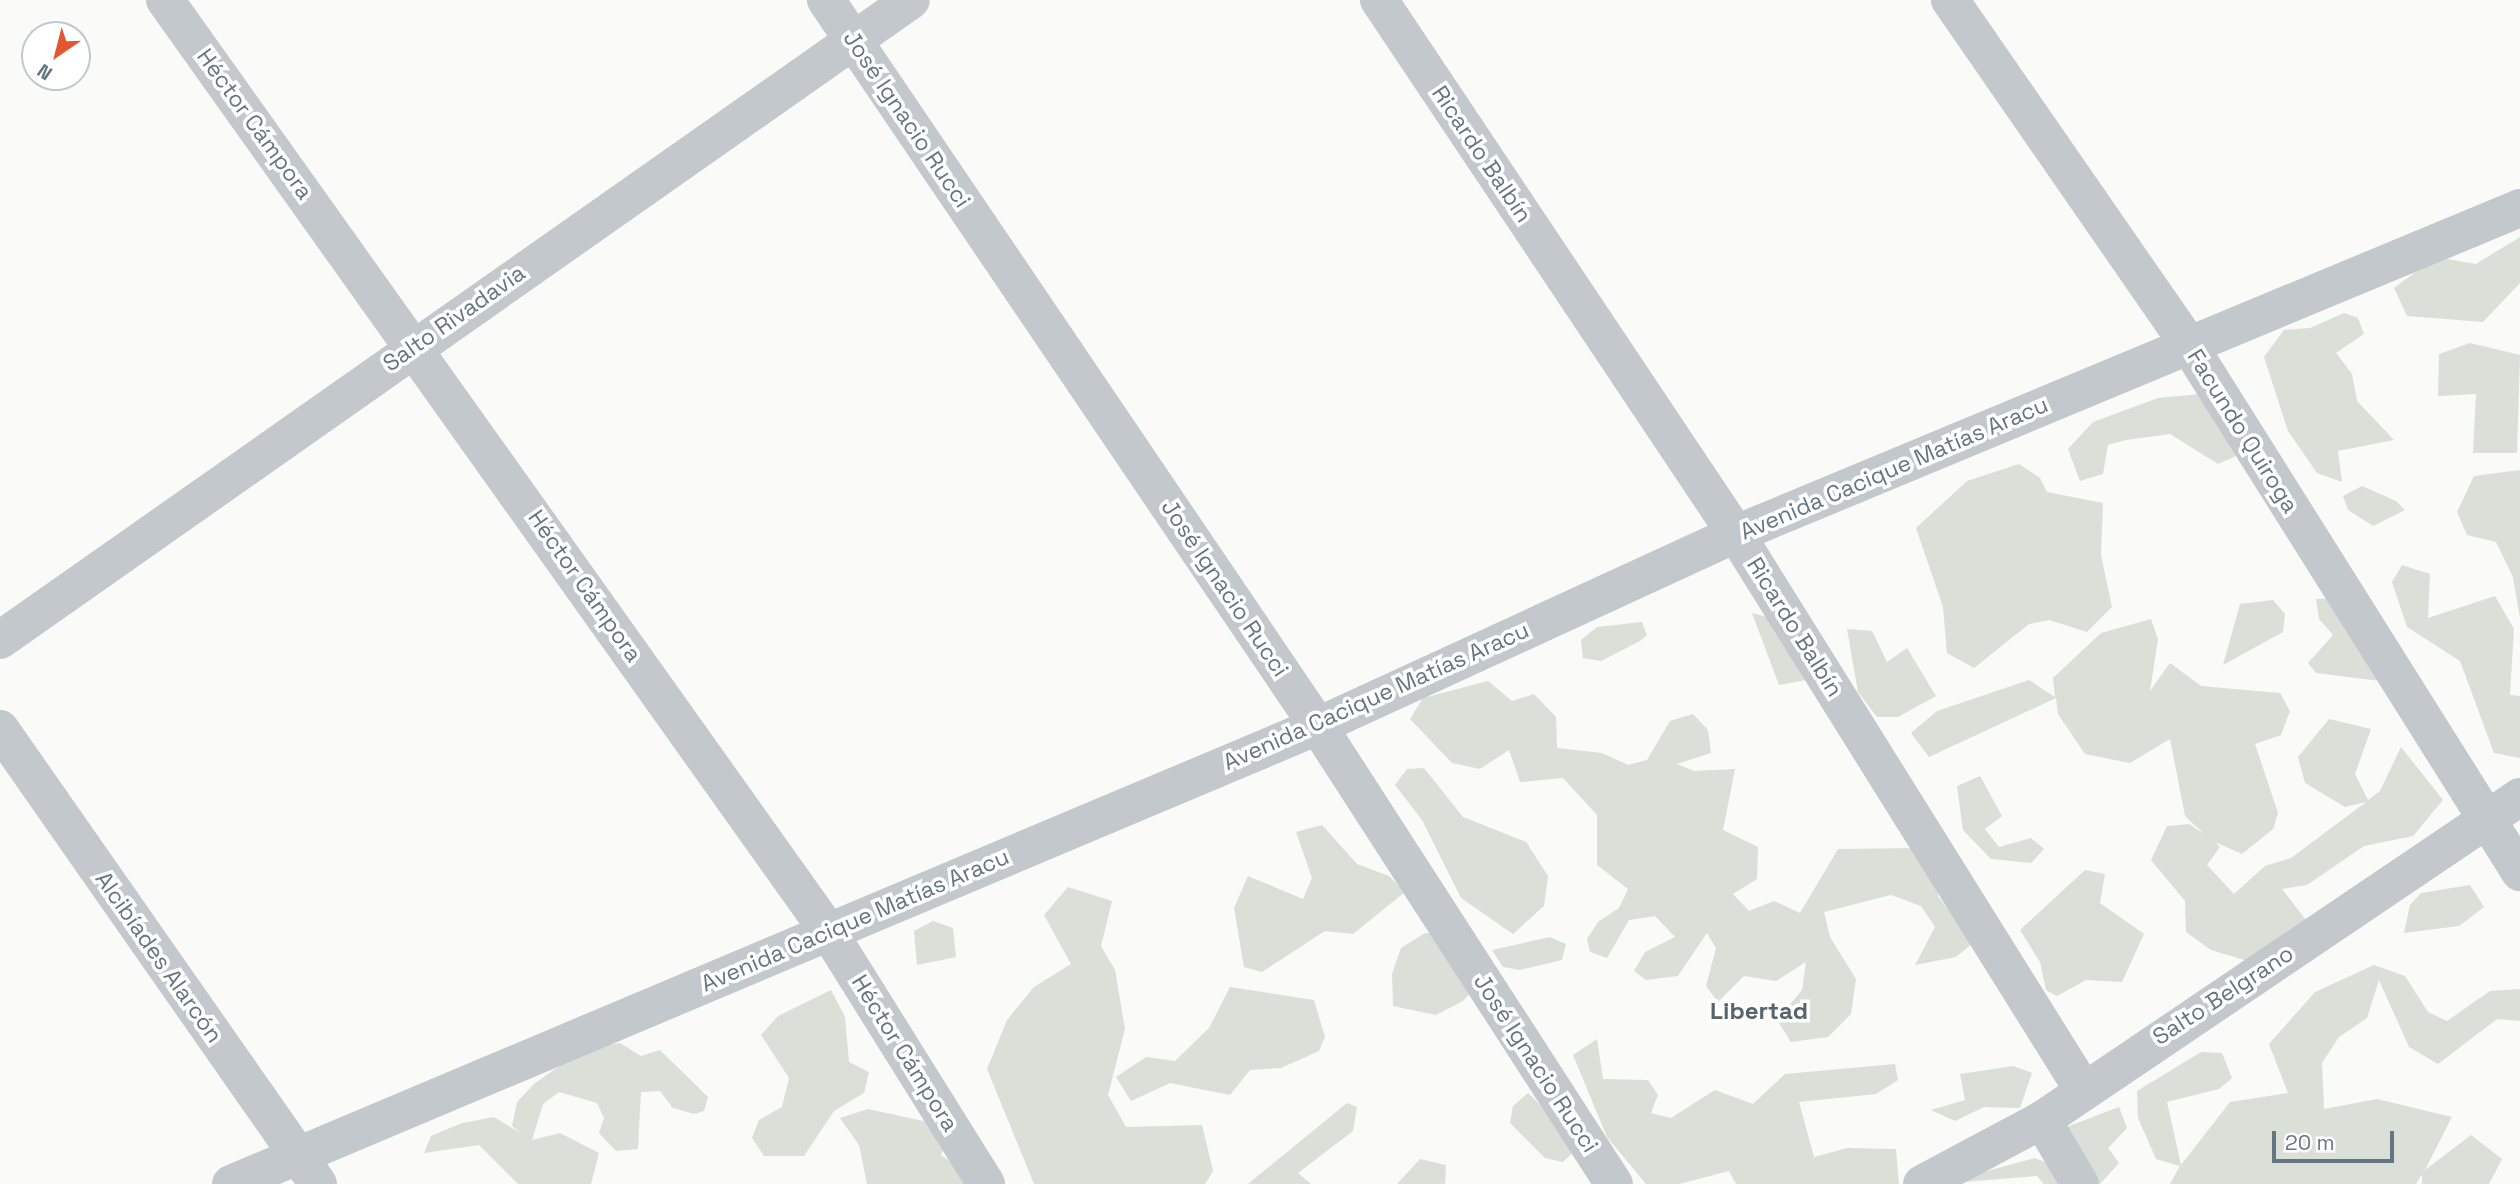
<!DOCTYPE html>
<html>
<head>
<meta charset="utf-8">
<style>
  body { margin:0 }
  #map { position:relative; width:2520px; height:1184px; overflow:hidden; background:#fafaf8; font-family:"Space Grotesk",sans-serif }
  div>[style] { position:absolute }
  .green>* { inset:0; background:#dadfd7 }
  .minor>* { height:38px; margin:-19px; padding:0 19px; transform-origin:19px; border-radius:19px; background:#c3c8cc }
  span { translate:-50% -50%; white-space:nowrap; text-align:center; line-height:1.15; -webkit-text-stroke:7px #fff; paint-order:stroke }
  .street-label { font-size:23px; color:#657683 }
  .neighbourhood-label { font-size:24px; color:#57646e; font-weight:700 }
  .north { position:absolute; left:21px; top:21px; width:70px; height:70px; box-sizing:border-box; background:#fff; border:2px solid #c1c8cd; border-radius:50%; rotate:215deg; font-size:19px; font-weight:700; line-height:28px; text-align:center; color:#657683 }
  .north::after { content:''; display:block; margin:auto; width:24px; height:32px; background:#e4572e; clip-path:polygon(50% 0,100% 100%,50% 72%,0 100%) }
  .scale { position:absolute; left:2272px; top:1131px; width:122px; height:32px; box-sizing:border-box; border:4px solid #657683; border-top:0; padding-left:9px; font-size:21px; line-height:24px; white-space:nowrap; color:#657683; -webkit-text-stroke:5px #fff; paint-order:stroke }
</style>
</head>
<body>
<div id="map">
  <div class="green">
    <i style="clip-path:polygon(2520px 237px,2520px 283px,2483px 322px,2407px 316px,2394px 288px,2436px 257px,2476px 264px)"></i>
    <i style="clip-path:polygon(2344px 313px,2358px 318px,2364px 334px,2336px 353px,2352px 374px,2357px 401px,2394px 440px,2338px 451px,2342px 482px,2317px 473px,2288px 431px,2264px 357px,2284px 330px,2310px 328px)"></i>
    <i style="clip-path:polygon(2470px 343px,2520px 355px,2517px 453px,2473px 453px,2476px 394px,2438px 396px,2439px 354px)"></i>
    <i style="clip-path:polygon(2200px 394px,2245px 452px,2218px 464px,2170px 434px,2126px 440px,2108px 445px,2103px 474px,2080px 481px,2068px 449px,2093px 422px,2158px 398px)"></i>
    <i style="clip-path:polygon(2019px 464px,2040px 478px,2047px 492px,2103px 503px,2101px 555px,2112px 607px,2087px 632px,2049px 620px,2029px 624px,1974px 668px,1947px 653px,1943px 607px,1916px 528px,1967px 481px)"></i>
    <i style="clip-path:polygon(2520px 470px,2520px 618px,2513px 577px,2496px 542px,2467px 535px,2457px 512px,2474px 476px)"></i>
    <i style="clip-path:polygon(2362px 486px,2396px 501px,2405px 510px,2373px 526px,2348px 510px,2343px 496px)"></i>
    <i style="clip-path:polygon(2402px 565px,2430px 574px,2428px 618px,2495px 596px,2514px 629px,2510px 695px,2520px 696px,2520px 758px,2494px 753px,2460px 661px,2407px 627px,2392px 582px)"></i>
    <i style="clip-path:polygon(2342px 598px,2380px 681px,2316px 673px,2308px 663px,2333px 635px,2319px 619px,2316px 599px)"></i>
    <i style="clip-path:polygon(2273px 600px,2285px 614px,2283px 632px,2223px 665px,2240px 604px)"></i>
    <i style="clip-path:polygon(1752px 613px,1767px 617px,1806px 680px,1779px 685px)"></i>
    <i style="clip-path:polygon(2151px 619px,2158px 639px,2150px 691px,2170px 663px,2201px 686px,2280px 693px,2290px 711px,2281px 735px,2255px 744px,2278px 813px,2273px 829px,2242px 854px,2215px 842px,2220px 847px,2207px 865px,2234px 894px,2265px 866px,2291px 858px,2366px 802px,2345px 807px,2305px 783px,2298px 757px,2329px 719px,2371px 729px,2355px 774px,2368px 800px,2380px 791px,2401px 747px,2443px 800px,2413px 836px,2364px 846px,2307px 885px,2282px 889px,2320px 938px,2284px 972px,2211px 950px,2186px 932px,2185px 901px,2151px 860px,2167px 826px,2189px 824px,2204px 834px,2185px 816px,2170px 739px,2130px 763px,2085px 754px,2058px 714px,2056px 698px,1929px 757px,1911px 733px,1937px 711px,2029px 680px,2055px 697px,2053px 678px,2101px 633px)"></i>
    <i style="clip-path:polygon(1642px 622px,1647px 635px,1640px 641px,1601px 661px,1583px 658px,1581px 640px,1597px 627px)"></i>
    <i style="clip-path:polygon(1847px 629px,1872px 631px,1887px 662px,1907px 648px,1936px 696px,1898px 717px,1877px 717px,1858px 692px)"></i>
    <i style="clip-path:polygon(1488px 681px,1512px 701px,1534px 694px,1556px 717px,1557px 748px,1602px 753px,1628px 765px,1647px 760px,1670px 721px,1693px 714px,1708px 730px,1711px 753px,1677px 764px,1694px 771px,1735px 769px,1723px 830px,1758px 847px,1757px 879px,1733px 894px,1749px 911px,1774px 901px,1800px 913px,1838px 849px,1920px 848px,1936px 860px,1938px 896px,1973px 943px,1956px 957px,1915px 965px,1935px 927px,1921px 906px,1891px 895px,1824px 912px,1830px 937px,1856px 979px,1851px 1014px,1828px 1037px,1791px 1042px,1777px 1020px,1802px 990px,1806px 962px,1776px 981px,1744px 976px,1718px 1002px,1706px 986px,1716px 948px,1707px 933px,1678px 976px,1646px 980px,1634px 971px,1645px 952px,1675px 937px,1655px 916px,1629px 920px,1607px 958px,1590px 952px,1587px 939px,1598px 922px,1619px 908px,1628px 889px,1597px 865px,1597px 815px,1563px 778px,1520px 782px,1509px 750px,1480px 769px,1452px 763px,1410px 719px,1423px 698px)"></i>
    <i style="clip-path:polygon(1424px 768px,1463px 817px,1526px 842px,1548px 876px,1544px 906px,1513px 934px,1461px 898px,1422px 820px,1395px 785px,1407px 769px)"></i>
    <i style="clip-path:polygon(1980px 776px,2002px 816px,1985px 829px,1999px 847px,2031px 838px,2044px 849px,2031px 863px,1991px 859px,1963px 830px,1957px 786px)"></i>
    <i style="clip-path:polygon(1322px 825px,1357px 864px,1389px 876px,1405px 892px,1353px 934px,1325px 931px,1262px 972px,1244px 967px,1234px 908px,1248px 876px,1303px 899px,1312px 878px,1296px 832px)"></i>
    <i style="clip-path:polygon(2085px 870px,2105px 874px,2100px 903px,2144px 934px,2122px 982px,2086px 980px,2057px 996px,2046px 990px,2040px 962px,2020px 930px)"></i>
    <i style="clip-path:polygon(2470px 885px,2484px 907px,2459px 926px,2404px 933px,2410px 905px,2421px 893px)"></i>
    <i style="clip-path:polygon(1068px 887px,1112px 901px,1101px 946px,1115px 970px,1125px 1029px,1108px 1095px,1126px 1127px,1202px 1125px,1213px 1171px,1205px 1184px,1034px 1184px,987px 1069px,1007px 1020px,1034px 987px,1071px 964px,1044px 915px)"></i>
    <i style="clip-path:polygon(933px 921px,953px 928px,956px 957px,917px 965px,914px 931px)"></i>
    <i style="clip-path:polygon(1425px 933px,1467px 934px,1487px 952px,1489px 973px,1463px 1001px,1436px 1015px,1393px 1006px,1392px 974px,1401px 948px)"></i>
    <i style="clip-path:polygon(1550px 937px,1566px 944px,1562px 960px,1520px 970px,1503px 967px,1492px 950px)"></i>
    <i style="clip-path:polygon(2374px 965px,2405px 976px,2428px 1012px,2447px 1021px,2490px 991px,2520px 989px,2520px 1021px,2497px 1019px,2438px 1064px,2409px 1047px,2379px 980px,2367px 1018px,2339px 1037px,2322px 1063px,2324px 1109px,2377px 1099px,2452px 1117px,2425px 1170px,2471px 1135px,2502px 1159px,2489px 1184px,2422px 1184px,2422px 1174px,2416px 1184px,2170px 1184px,2180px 1166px,2156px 1159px,2138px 1118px,2137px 1091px,2201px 1052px,2222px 1053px,2232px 1078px,2219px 1089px,2167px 1102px,2181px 1165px,2230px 1102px,2288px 1093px,2269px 1044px,2315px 992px)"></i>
    <i style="clip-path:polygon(1230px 987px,1314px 1000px,1325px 1037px,1319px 1051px,1281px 1068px,1250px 1070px,1230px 1095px,1170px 1083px,1131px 1101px,1116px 1077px,1146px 1057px,1175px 1061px,1209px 1028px)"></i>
    <i style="clip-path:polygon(831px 990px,845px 1017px,849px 1062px,869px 1072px,864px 1093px,834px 1111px,804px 1156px,764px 1156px,752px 1138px,759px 1120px,782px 1107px,789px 1078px,761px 1035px,778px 1016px)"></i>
    <i style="clip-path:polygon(1597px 1039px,1603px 1079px,1648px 1080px,1658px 1095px,1651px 1113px,1671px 1118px,1715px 1090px,1753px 1104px,1785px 1074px,1895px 1064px,1898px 1080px,1876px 1094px,1799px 1102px,1814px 1157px,1847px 1148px,1896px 1149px,1899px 1184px,1736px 1184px,1729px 1171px,1679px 1184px,1646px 1184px,1607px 1137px,1573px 1055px)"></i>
    <i style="clip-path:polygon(620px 1043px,641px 1056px,660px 1050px,708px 1097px,704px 1111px,694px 1114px,673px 1108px,660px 1091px,641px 1092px,638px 1149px,616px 1151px,599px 1133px,604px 1118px,597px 1103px,559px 1092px,543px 1104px,532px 1140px,560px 1133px,599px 1153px,591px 1184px,518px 1184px,479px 1145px,424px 1153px,431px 1136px,462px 1123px,494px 1117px,520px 1133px,512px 1126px,517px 1102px,534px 1084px,584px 1048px)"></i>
    <i style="clip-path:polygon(2013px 1066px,2032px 1073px,2020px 1108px,1984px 1107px,1955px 1121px,1931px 1110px,1965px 1100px,1960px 1074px)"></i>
    <i style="clip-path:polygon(1528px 1093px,1581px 1145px,1563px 1162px,1545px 1158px,1510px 1123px,1513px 1106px)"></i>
    <i style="clip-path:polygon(1347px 1103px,1357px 1107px,1353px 1131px,1298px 1173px,1311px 1184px,1248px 1184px)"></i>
    <i style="clip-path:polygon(2119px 1107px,2127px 1128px,2108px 1148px,2119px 1163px,2100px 1184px,2066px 1165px,2064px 1128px)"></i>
    <i style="clip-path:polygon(868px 1109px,951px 1127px,941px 1155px,954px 1164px,1001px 1171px,1005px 1184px,867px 1184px,859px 1145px,840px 1118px)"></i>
    <i style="clip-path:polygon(2035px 1158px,2073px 1173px,2074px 1184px,2044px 1184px,2037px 1176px,1939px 1184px)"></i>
    <i style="clip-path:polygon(1420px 1159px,1446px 1165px,1445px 1184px,1397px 1184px)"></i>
  </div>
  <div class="minor">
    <i style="left:165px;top:0;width:1143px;rotate:54.54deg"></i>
    <i style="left:828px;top:931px;width:298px;rotate:58deg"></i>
    <i style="left:826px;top:0;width:877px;rotate:55.88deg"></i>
    <i style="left:1318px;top:726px;width:545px;rotate:57.13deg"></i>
    <i style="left:1379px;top:0;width:642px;rotate:56.24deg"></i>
    <i style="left:1736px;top:534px;width:653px;rotate:58.01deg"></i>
    <i style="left:1950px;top:0;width:418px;rotate:55.3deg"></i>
    <i style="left:2188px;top:344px;width:624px;rotate:57.84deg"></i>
    <i style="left:0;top:640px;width:1113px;rotate:-35.09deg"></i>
    <i style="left:0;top:729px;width:555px;rotate:55.05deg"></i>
    <i style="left:2042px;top:1120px;width:74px;rotate:59.3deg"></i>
    <i style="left:231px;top:1184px;width:1180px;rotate:-22.85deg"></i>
    <i style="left:1318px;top:726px;width:460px;rotate:-24.7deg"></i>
    <i style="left:1736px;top:534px;width:849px;rotate:-22.58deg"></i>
    <i style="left:1922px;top:1184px;width:136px;rotate:-28.1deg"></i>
    <i style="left:2042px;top:1120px;width:577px;rotate:-34.05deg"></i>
  </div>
  <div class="street-label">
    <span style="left:907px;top:119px;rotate:56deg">José Ignacio Rucci</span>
    <span style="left:255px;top:124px;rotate:54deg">Héctor Cámpora</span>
    <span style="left:1482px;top:154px;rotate:56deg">Ricardo Balbín</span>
    <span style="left:454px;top:318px;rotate:-35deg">Salto Rivadavia</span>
    <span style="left:2243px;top:431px;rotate:58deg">Facundo Quiroga</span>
    <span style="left:1894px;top:468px;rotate:-23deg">Avenida Cacique Matías Aracu</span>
    <span style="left:585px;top:586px;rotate:55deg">Héctor Cámpora</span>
    <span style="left:1225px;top:588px;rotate:56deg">José Ignacio Rucci</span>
    <span style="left:1795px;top:627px;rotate:58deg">Ricardo Balbín</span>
    <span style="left:1376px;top:696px;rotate:-24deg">Avenida Cacique Matías Aracu</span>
    <span style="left:855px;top:920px;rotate:-23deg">Avenida Cacique Matías Aracu</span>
    <span style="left:159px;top:957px;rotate:55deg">Alcibíades Alarcón</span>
    <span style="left:2223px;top:995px;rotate:-33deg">Salto Belgrano</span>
    <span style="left:905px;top:1053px;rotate:58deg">Héctor Cámpora</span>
    <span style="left:1536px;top:1063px;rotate:57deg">José Ignacio Rucci</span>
  </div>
  <div class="neighbourhood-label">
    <span style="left:1759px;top:1011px">Libertad</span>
  </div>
  <div class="north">N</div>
  <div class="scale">20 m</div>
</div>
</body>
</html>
